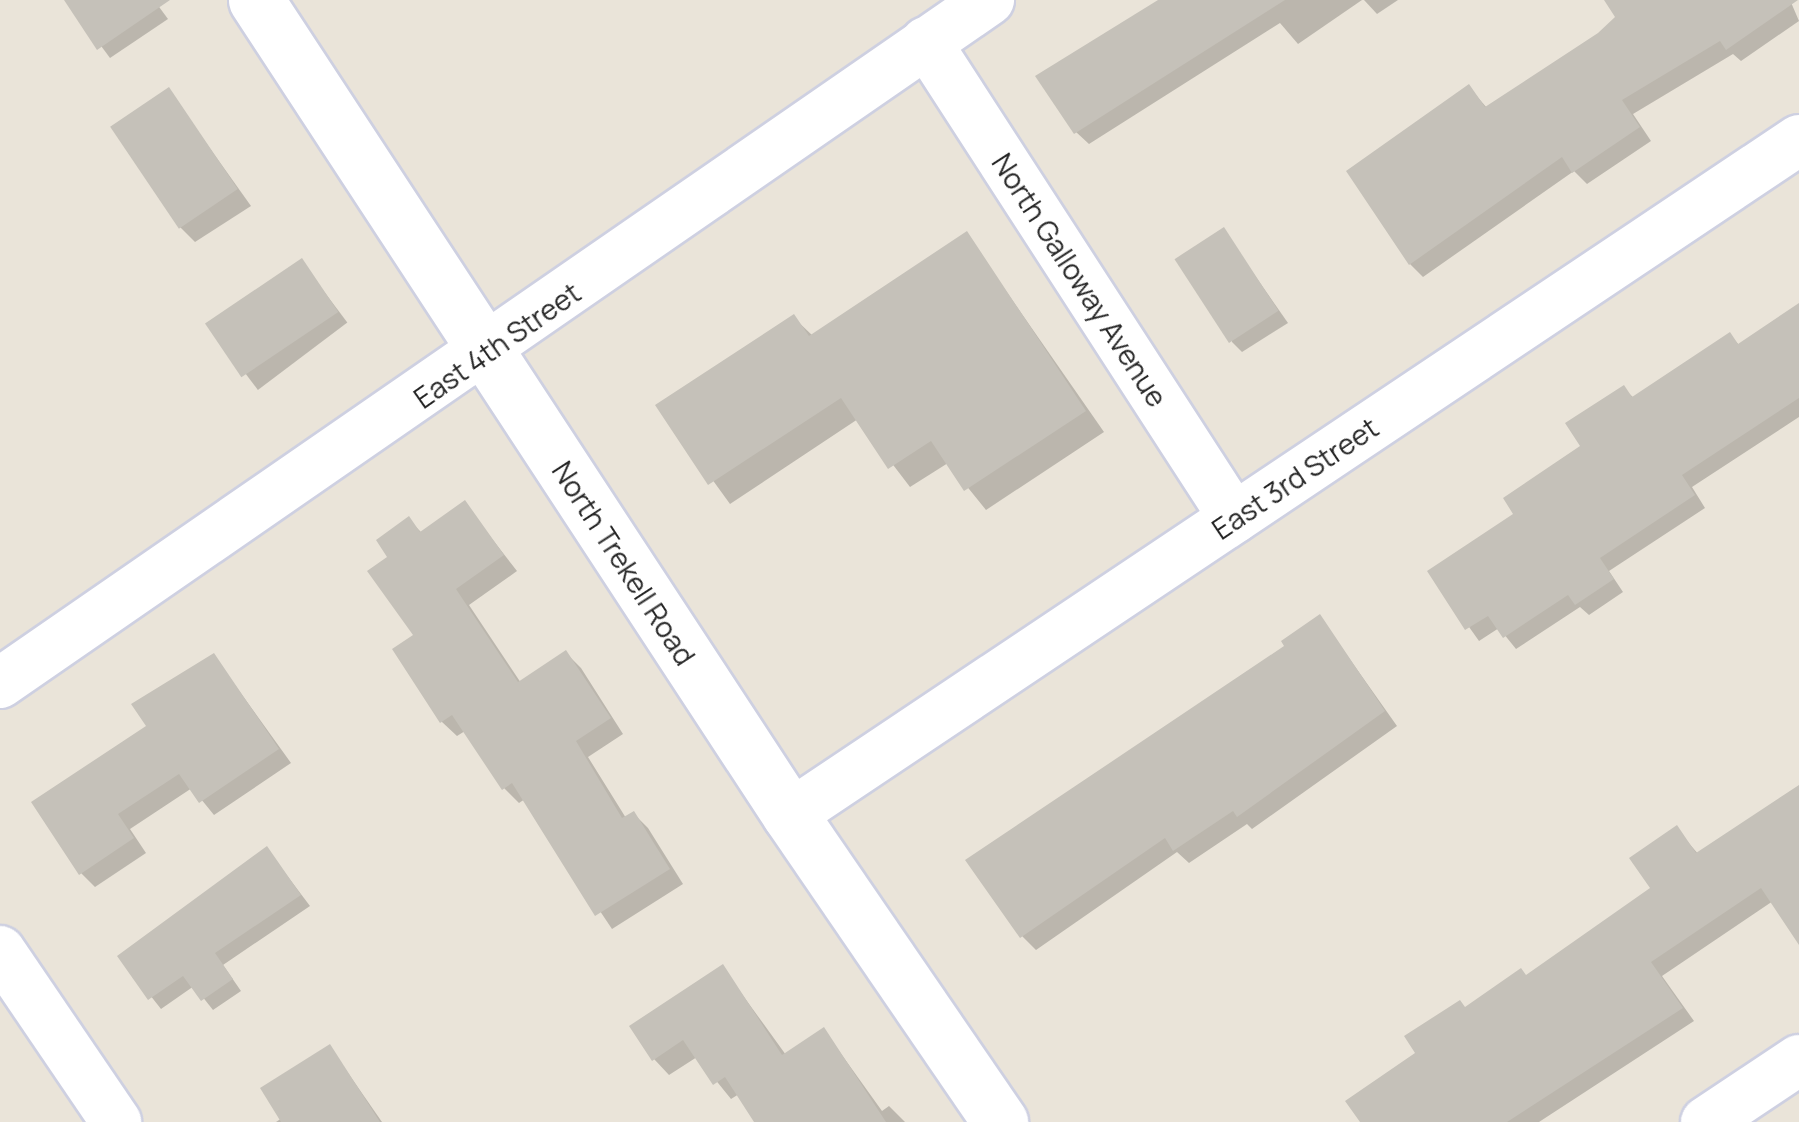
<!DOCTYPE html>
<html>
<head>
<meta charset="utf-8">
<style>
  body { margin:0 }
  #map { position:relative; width:1799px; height:1122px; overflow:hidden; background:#eae4d9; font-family:Manrope,sans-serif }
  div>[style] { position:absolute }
  .shadow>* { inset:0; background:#0003; transform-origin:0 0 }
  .building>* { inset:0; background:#c5c1b9; transform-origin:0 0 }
  .roads { filter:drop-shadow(2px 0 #ced0e1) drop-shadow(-2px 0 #ced0e1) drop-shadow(0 2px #ced0e1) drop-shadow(0 -2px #ced0e1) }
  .minor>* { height:50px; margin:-25px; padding:0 25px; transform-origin:25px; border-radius:25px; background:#fff }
  .secondary>* { height:55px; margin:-27.5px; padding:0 27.5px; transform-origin:27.5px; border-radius:27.5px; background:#fff }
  span { translate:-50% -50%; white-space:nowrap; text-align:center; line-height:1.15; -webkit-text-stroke:10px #fff; paint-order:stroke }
  .street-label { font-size:28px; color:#272727 }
</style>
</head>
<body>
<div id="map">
  <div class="shadow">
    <i style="clip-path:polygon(67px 0,154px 0,168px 19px,110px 58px)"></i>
    <i style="clip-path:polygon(1161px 0,1362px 0,1298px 44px,1280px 23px,1089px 144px,1076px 132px)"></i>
    <i style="clip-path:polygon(1364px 0,1398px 0,1377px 14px)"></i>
    <i style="clip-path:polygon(1617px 0,1790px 0,1799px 21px,1741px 61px,1733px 54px,1633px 114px,1651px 141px,1587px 184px,1574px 171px,1423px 277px,1410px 264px,1469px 87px,1487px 108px,1599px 35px,1618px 18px)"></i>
    <i style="clip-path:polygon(169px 91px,251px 206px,195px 242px,180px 227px)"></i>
    <i style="clip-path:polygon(1223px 230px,1288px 323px,1242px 352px,1232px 342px)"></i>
    <i style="clip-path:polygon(967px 235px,1104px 432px,986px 510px,948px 463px,910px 487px,858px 419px,730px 504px,659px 406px,793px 317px,813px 336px)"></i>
    <i style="left:301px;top:261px;width:77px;height:112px;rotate:53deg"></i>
    <i style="clip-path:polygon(1799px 306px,1799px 417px,1692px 487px,1705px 508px,1609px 571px,1623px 592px,1589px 615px,1580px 607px,1516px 649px,1499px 628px,1479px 641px,1430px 572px,1517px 514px,1583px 446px,1624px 389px,1634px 398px,1730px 335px,1740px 346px)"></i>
    <i style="clip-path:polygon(465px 504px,517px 571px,469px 605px,521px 683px,566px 653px,581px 668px,623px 734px,588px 757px,626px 818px,634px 814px,648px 828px,683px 884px,612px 929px,525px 799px,519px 803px,504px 788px,465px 731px,457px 736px,442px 722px,390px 557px,409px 520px,423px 534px)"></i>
    <i style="clip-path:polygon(1320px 617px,1397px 726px,1252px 829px,1247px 824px,1189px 863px,1177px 852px,1036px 950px,1022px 936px)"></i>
    <i style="clip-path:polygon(214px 656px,291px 763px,214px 815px,192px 788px,130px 829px,146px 853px,95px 887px,81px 873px,149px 726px)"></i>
    <i style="clip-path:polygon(1799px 791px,1799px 940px,1773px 901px,1662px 976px,1694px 1021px,1539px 1122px,1363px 1122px,1466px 1010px,1526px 977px,1653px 889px,1676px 828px,1699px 855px)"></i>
    <i style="clip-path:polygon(267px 849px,310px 906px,223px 965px,241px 991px,213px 1010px,194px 986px,161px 1009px,120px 957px)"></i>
    <i style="clip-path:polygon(723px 968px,786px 1055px,824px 1030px,882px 1111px,889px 1106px,905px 1122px,757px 1122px,739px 1094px,731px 1099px,697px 1057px,669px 1075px,654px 1059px)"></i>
    <i style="clip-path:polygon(330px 1047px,382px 1122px,276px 1122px,282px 1118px)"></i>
  </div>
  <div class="building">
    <i style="clip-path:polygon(64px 0,170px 0,97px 50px)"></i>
    <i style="clip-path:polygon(1158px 0,1285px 0,1074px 134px,1035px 76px)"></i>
    <i style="clip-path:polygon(1604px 0,1798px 0,1726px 50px,1720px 41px,1622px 100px,1640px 127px,1572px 173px,1562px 157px,1409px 265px,1346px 171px,1469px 84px,1485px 107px,1598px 33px,1615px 17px)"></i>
    <i style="left:169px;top:87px;width:123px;height:71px;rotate:56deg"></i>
    <i style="left:1224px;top:227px;width:100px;height:59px;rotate:57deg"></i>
    <i style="clip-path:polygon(967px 231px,1086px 411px,964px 491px,931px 441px,888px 469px,841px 398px,708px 485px,655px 405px,794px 314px,809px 336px)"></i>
    <i style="left:302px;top:258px;width:65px;height:117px;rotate:56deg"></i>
    <i style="clip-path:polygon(1799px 303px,1799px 398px,1682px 475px,1695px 495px,1600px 558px,1614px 579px,1575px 605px,1568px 595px,1503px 638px,1488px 616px,1465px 630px,1427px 571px,1513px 514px,1503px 498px,1580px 446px,1565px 423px,1624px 385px,1632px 397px,1730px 332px,1738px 344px)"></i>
    <i style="clip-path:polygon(465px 500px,504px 555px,456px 589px,518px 682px,566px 650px,611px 718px,576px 741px,622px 818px,634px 811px,670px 869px,595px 916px,512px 783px,502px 790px,452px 715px,440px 723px,392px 649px,413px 635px,367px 571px,387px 557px,376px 540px,409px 516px,420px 532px)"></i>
    <i style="clip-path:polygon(1320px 614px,1385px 711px,1237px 817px,1233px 811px,1173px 851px,1165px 838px,1020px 938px,965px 860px,1284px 646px,1281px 641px)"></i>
    <i style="clip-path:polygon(214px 653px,279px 749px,199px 803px,179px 774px,118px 814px,134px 838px,79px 875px,31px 802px,146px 726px,131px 704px)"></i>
    <i style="clip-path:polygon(1799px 785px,1799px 945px,1761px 888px,1651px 962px,1683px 1008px,1507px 1122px,1360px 1122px,1345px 1101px,1415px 1053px,1404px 1036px,1460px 1000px,1465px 1007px,1521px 968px,1526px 975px,1650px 888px,1629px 858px,1677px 825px,1696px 853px)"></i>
    <i style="clip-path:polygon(267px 846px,301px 895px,215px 953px,233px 979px,201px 1001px,183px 976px,148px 1000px,117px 956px)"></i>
    <i style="clip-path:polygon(723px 964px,782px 1055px,824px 1027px,886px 1122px,754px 1122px,725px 1077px,713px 1085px,683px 1040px,652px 1061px,629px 1026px)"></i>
    <i style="clip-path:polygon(330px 1044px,380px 1122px,281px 1122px,260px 1088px)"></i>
  </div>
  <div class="roads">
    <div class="minor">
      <i style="left:926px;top:42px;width:567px;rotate:57.09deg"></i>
      <i style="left:0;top:683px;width:1202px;rotate:-34.63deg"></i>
      <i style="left:790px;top:815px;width:1214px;rotate:-33.78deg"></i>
      <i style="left:0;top:951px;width:207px;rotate:55.8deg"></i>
      <i style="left:1706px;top:1122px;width:112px;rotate:-33.7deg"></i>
    </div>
    <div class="secondary">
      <i style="left:256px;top:0;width:974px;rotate:56.77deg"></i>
      <i style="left:790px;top:815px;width:372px;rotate:55.6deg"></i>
    </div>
  </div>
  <div class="street-label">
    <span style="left:1080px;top:280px;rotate:57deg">North Galloway Avenue</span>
    <span style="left:497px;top:345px;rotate:-35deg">East 4th Street</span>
    <span style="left:1295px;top:478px;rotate:-34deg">East 3rd Street</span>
    <span style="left:624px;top:563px;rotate:57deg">North Trekell Road</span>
  </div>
</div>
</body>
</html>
